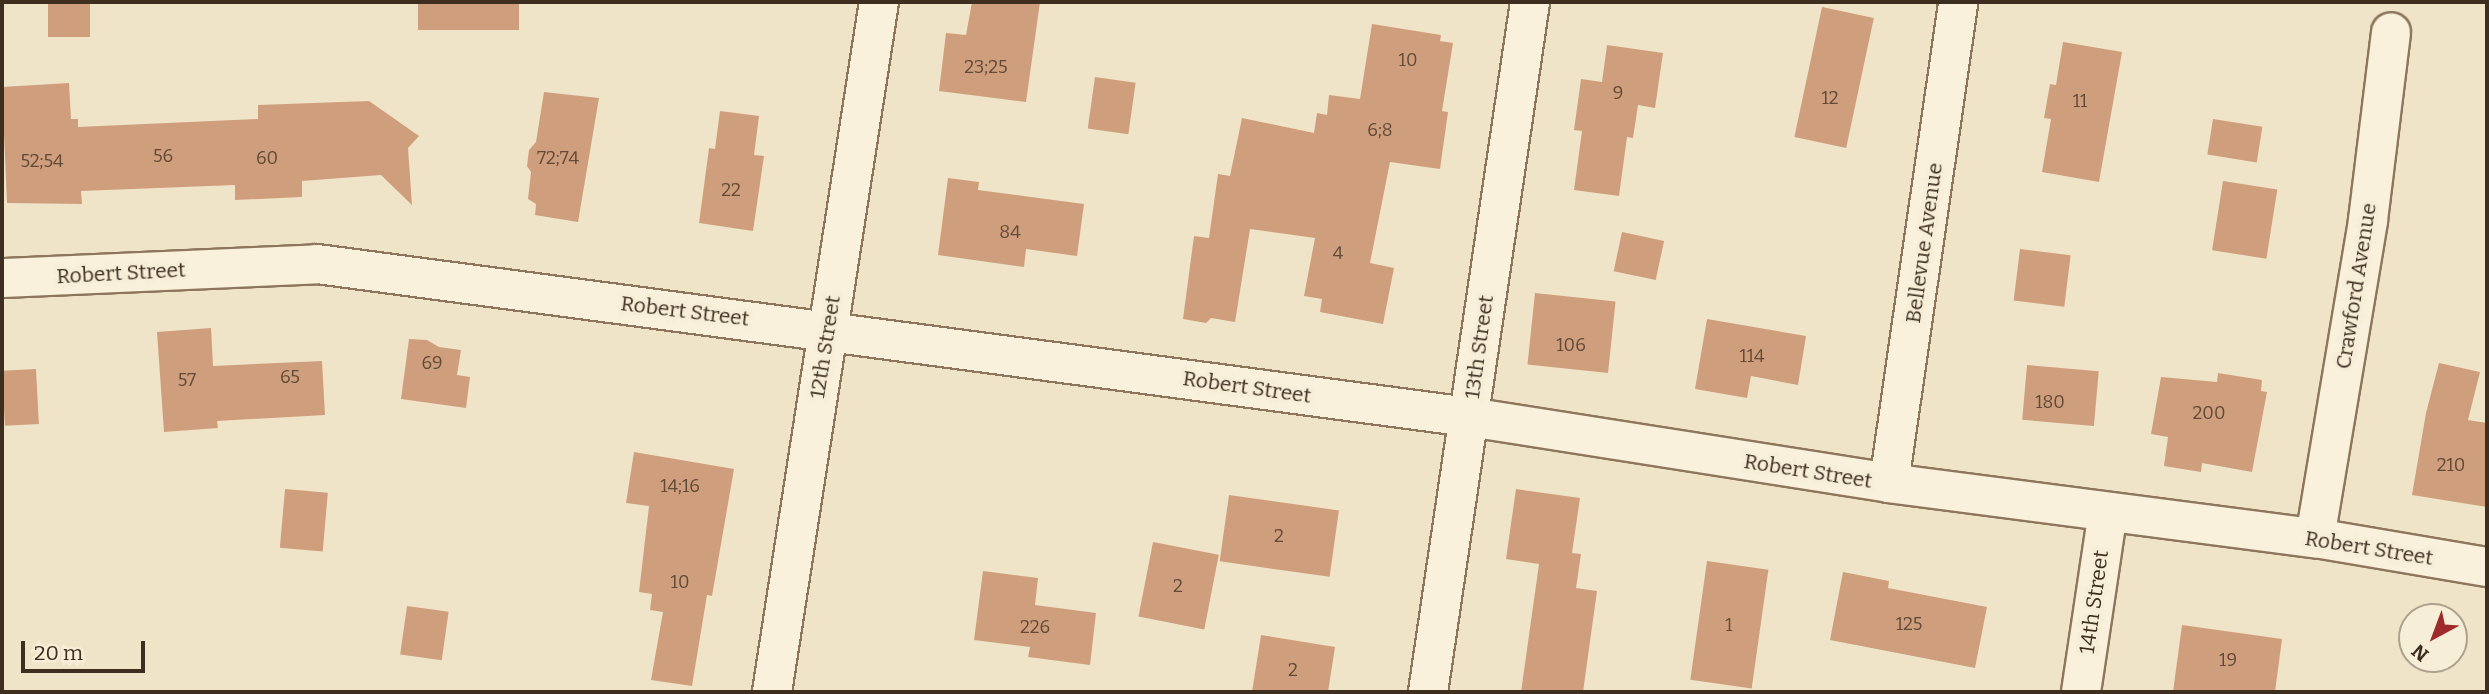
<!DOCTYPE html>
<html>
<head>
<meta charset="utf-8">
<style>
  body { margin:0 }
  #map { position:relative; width:2489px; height:694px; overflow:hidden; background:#f0e4c8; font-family:Bitter,serif }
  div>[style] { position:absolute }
  .building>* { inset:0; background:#cf9f7d; transform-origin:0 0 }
  .roads { filter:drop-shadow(2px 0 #8d765c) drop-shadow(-2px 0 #8d765c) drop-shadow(0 2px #8d765c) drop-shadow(0 -2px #8d765c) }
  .minor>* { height:38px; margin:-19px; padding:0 19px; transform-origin:19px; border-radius:19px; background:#faf1dc }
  span { translate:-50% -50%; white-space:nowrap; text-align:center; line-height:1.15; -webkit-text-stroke:7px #f7eed8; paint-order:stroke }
  .number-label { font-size:18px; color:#624a37 }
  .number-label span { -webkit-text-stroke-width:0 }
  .street-label { font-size:21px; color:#3d2e20 }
  .frame { position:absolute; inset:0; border:4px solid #3d2e20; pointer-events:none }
  .north { position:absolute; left:2398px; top:603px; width:70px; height:70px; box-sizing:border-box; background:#f7eed8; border:2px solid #ada18e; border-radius:50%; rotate:221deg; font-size:19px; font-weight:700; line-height:28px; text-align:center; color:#3d2e20 }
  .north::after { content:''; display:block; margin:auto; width:24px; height:32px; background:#9e2a2b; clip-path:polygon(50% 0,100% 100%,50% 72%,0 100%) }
  .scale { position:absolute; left:21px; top:641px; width:124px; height:32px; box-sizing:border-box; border:4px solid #3d2e20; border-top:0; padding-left:9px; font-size:21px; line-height:24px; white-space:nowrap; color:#3d2e20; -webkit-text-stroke:5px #f7eed8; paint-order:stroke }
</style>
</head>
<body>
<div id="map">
  <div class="building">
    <i style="left:48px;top:2px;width:42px;height:35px"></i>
    <i style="left:418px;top:2px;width:101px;height:28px"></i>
    <i style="clip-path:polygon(972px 2px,1040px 2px,1026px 102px,939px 91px,946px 33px,966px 35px)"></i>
    <i style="left:1822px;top:7px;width:53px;height:133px;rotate:12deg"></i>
    <i style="clip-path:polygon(1372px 24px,1441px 35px,1440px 41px,1453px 43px,1442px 111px,1448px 112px,1440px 169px,1390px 162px,1370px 263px,1394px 268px,1383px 324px,1320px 312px,1322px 299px,1304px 296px,1315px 238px,1250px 229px,1235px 322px,1211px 318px,1206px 323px,1183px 319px,1194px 236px,1209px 238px,1218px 174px,1230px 176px,1242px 118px,1314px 133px,1317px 113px,1327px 115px,1329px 95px,1360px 99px)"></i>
    <i style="clip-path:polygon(2063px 42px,2122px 52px,2099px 182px,2042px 172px,2051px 119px,2044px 118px,2050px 84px,2056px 85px)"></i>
    <i style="clip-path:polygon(1607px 45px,1663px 53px,1655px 108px,1638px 105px,1633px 138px,1627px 137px,1619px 196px,1574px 190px,1582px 131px,1574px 130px,1581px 79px,1602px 82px)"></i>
    <i style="left:1095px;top:77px;width:41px;height:52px;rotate:8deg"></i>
    <i style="clip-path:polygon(69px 83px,71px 119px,78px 119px,78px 127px,258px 119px,258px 105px,369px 101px,419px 136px,408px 148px,412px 205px,381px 175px,302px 181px,302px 197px,235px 200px,235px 185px,81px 191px,82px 204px,7px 203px,2px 87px)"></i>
    <i style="clip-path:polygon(544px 92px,599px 98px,578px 222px,535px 215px,536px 204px,528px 199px,531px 172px,527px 166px,529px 150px,536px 142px)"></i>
    <i style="clip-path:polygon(720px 111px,759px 116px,754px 155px,764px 156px,753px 231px,699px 223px,709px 148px,715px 149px)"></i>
    <i style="left:2213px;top:119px;width:50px;height:36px;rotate:9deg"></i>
    <i style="clip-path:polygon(948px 178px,979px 182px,978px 190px,1084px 204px,1077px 256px,1026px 249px,1024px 267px,938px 255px)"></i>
    <i style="left:2223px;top:181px;width:55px;height:70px;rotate:9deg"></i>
    <i style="left:1622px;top:232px;width:43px;height:40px;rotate:12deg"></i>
    <i style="left:2020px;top:249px;width:51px;height:52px;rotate:7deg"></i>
    <i style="left:1535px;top:293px;width:81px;height:72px;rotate:6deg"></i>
    <i style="clip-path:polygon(1707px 319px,1806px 336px,1798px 385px,1751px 376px,1747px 398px,1695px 389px)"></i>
    <i style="clip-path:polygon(211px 328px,213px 366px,322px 361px,325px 415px,217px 421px,218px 428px,164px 432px,157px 332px)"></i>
    <i style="clip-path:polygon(409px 339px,427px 340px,439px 347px,461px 350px,457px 375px,470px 377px,466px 408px,401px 399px)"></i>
    <i style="clip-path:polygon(2439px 363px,2480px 372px,2468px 420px,2487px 423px,2487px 507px,2412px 495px,2426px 413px)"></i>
    <i style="left:2027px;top:365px;width:72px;height:55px;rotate:5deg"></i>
    <i style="left:36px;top:369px;width:55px;height:34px;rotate:87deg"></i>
    <i style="clip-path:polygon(2218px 373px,2262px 380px,2261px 391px,2267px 392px,2252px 472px,2202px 463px,2201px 472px,2164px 466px,2168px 437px,2151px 434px,2161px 377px,2217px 382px)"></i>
    <i style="clip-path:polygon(634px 452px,734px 469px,712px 596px,707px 595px,692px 686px,651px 680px,663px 612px,650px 610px,652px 594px,639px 592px,649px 506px,626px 503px)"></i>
    <i style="left:285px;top:489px;width:43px;height:59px;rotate:5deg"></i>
    <i style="clip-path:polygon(1516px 489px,1580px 498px,1572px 553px,1581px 554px,1576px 588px,1597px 591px,1583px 692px,1521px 692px,1539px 564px,1506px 559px)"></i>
    <i style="left:1229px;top:495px;width:111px;height:67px;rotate:8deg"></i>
    <i style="left:1153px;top:542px;width:67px;height:76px;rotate:11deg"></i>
    <i style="left:1707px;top:561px;width:62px;height:120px;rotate:8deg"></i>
    <i style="clip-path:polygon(983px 571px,1038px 578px,1035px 605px,1096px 613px,1090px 665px,1028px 657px,1030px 647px,974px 640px)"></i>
    <i style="clip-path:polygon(1843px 572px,1889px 581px,1888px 588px,1987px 607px,1975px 668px,1830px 640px)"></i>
    <i style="left:407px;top:606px;width:42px;height:49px;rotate:8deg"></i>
    <i style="clip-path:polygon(2182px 625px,2282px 639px,2275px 692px,2173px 692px)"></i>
    <i style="clip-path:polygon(1261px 635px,1335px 647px,1328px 692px,1252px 692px)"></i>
  </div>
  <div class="roads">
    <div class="minor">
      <i style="left:2px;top:278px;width:315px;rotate:-2.5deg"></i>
      <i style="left:317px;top:264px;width:1162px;rotate:7.57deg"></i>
      <i style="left:1469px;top:417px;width:425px;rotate:8.9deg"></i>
      <i style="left:1889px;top:483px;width:430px;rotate:7.4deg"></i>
      <i style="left:2315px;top:538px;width:174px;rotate:9.6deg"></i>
      <i style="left:1889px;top:483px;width:486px;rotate:-81.8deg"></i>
      <i style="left:2315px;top:538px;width:322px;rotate:-80.5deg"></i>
      <i style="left:2368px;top:220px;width:189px;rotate:-83deg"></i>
      <i style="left:772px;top:692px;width:698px;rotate:-81.19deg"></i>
      <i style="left:1428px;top:692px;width:697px;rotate:-81.59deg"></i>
      <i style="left:2081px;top:692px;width:182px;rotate:-81.5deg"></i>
    </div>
  </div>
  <div class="number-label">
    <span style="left:1408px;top:60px">10</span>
    <span style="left:986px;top:67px">23;25</span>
    <span style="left:1618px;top:93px">9</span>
    <span style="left:1830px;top:98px">12</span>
    <span style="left:2080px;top:101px">11</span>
    <span style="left:1380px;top:130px">6;8</span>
    <span style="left:163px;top:156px">56</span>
    <span style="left:267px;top:158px">60</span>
    <span style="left:558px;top:158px">72;74</span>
    <span style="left:42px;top:161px">52;54</span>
    <span style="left:731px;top:190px">22</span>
    <span style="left:1010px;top:232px">84</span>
    <span style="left:1338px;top:253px">4</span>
    <span style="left:1571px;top:345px">106</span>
    <span style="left:1752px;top:356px">114</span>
    <span style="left:432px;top:363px">69</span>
    <span style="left:290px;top:377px">65</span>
    <span style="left:187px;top:380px">57</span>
    <span style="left:2050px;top:402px">180</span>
    <span style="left:2209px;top:413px">200</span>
    <span style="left:2451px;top:465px">210</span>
    <span style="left:680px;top:486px">14;16</span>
    <span style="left:1279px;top:536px">2</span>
    <span style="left:680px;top:582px">10</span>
    <span style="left:1178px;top:586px">2</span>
    <span style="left:1909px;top:624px">125</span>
    <span style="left:1729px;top:625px">1</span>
    <span style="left:1035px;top:627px">226</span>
    <span style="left:2228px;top:660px">19</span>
    <span style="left:1293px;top:670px">2</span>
  </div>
  <div class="street-label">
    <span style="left:1924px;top:243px;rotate:-82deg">Bellevue Avenue</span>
    <span style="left:121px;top:273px;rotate:-3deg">Robert Street</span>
    <span style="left:2356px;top:286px;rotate:-81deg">Crawford Avenue</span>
    <span style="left:685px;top:311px;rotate:7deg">Robert Street</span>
    <span style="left:825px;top:347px;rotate:-81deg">12th Street</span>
    <span style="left:1479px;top:347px;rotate:-82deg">13th Street</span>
    <span style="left:1247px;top:387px;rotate:8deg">Robert Street</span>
    <span style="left:1808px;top:471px;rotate:9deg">Robert Street</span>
    <span style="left:2369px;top:548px;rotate:9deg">Robert Street</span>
    <span style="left:2094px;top:602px;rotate:-82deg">14th Street</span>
  </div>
  <div class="frame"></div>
  <div class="north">N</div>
  <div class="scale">20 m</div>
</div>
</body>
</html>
